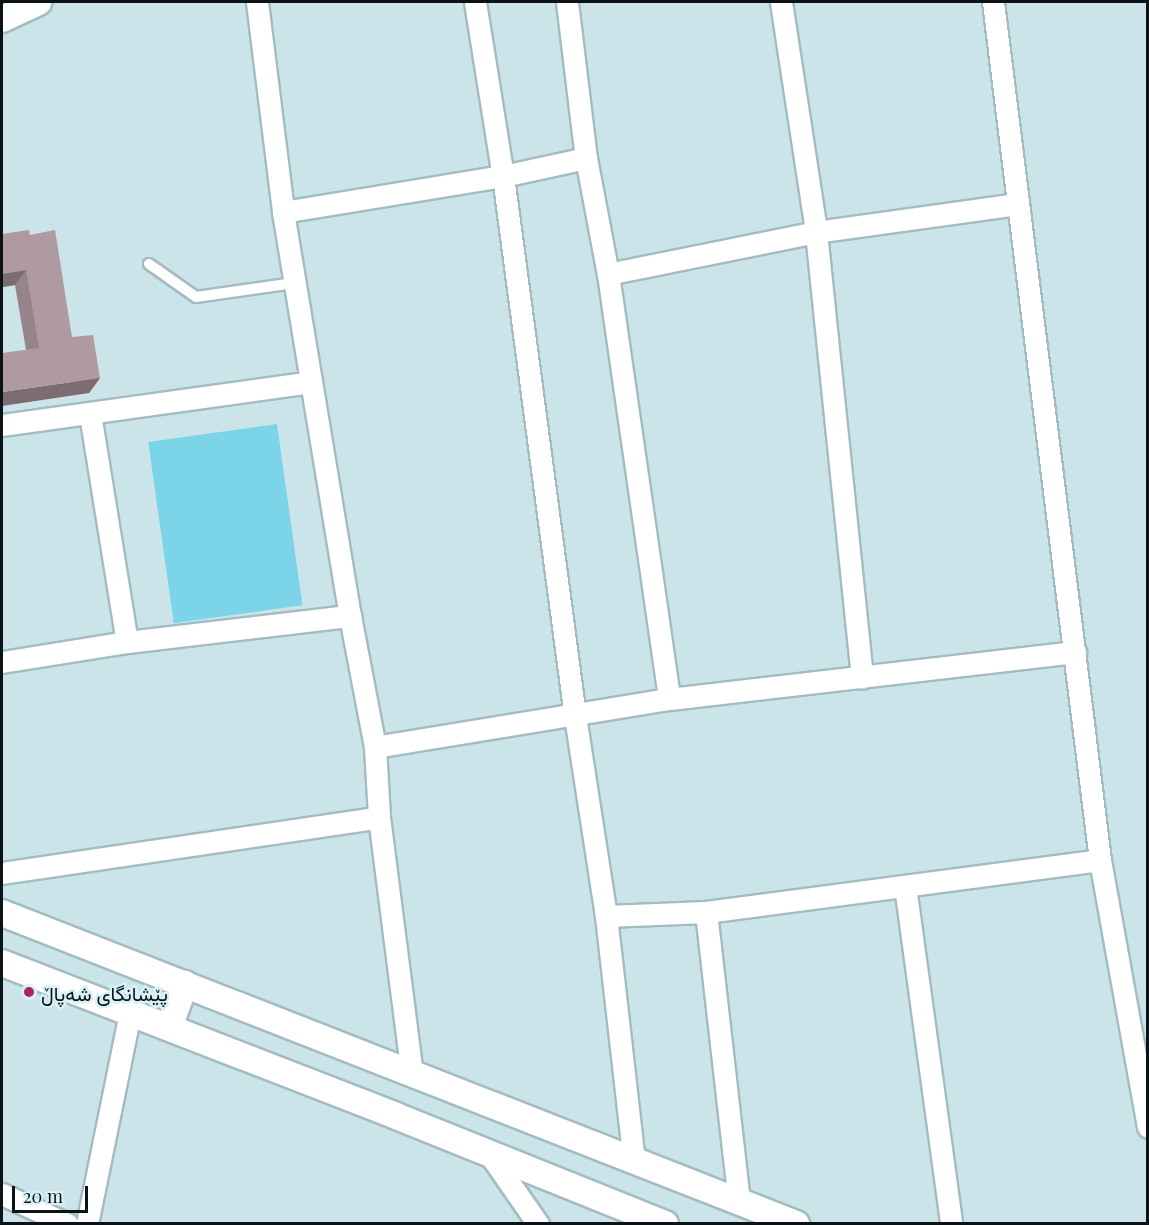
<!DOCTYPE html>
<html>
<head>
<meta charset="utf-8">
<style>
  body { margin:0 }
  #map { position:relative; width:1149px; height:1225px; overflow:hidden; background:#cbe4ea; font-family:"Playfair Display",Vazirmatn,serif }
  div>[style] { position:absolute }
  .green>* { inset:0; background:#7cd4e9; transform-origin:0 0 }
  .roads { filter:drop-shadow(2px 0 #a4bcc1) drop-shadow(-2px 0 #a4bcc1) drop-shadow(0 2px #a4bcc1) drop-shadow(0 -2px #a4bcc1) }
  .service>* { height:10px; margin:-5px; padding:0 5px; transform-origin:5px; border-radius:5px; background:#fff }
  .minor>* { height:21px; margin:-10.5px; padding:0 10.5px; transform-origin:10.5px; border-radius:10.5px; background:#fff }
  .tertiary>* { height:26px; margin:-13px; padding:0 13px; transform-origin:13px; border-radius:13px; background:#fff }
  .wall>* { inset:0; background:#97848a }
  .shaded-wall>* { inset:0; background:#7b6c71 }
  .building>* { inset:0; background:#b09aa1 }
  .dots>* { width:16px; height:16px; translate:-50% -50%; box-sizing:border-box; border:3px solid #d8f1f7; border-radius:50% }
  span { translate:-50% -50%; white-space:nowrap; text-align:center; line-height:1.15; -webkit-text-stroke:5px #d8f1f7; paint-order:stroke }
  .poi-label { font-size:20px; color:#0b1316 }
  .left { translate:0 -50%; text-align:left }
  .frame { position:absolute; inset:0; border:3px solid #0b1316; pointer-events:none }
  .scale { position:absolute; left:12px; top:1186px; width:76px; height:27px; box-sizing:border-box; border:3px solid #0b1316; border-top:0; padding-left:8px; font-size:18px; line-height:21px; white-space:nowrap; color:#0b1316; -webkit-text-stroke:4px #d8f1f7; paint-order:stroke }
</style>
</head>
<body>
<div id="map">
  <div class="green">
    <i style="left:277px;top:424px;width:183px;height:130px;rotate:82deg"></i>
  </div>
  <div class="roads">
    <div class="service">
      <i style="left:149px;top:264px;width:57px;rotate:35.1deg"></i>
      <i style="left:196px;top:297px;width:99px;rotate:-8.1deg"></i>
    </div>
    <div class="minor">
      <i style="left:257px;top:2px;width:212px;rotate:82.9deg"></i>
      <i style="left:283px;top:212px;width:410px;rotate:80.6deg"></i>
      <i style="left:350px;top:616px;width:133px;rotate:79.2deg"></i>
      <i style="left:375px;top:747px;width:70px;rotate:86.7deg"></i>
      <i style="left:379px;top:817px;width:258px;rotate:82.7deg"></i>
      <i style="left:475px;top:2px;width:176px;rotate:80.9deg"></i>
      <i style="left:503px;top:176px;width:545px;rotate:82.41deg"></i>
      <i style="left:575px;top:716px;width:202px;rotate:81.2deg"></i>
      <i style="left:606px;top:916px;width:247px;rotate:83.5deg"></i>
      <i style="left:567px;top:2px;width:157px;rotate:83.1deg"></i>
      <i style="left:586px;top:158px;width:118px;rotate:79.3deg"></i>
      <i style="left:608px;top:274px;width:429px;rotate:81.8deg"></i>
      <i style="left:781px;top:2px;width:233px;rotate:81.3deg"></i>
      <i style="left:816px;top:232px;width:448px;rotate:84.1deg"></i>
      <i style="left:993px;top:2px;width:865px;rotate:82.89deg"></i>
      <i style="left:1100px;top:860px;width:271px;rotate:79.8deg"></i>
      <i style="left:283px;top:212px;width:223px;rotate:-9.3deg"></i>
      <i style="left:503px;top:176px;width:85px;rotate:-12.2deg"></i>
      <i style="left:608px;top:274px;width:212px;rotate:-11.4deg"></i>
      <i style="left:816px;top:232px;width:204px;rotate:-7.9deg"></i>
      <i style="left:90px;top:414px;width:231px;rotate:80.8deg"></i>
      <i style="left:2px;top:425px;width:312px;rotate:-7.9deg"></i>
      <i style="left:2px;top:662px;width:127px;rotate:-9.1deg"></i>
      <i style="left:127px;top:642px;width:225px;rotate:-6.7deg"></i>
      <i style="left:375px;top:747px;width:298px;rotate:-9.3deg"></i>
      <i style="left:669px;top:699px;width:409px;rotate:-6.6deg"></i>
      <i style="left:2px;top:873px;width:381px;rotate:-8.4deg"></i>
      <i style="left:905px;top:886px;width:341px;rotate:82.2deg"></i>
      <i style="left:706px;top:912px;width:290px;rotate:83.5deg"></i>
      <i style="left:606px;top:916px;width:100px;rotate:-2.3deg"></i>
      <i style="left:706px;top:912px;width:397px;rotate:-7.5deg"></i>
      <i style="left:488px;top:1152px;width:88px;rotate:55.2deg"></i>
      <i style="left:2px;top:1194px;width:72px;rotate:24.8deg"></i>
      <i style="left:87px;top:1224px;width:215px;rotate:-78.5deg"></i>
    </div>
    <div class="tertiary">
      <i style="left:2px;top:19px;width:40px;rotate:-25deg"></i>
      <i style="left:2px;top:913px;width:853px;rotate:21.39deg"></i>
      <i style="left:2px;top:963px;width:423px;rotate:21.2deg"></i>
      <i style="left:396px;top:1116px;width:290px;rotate:21.9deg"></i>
      <i style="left:169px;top:1027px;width:46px;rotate:-69.6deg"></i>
    </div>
  </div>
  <div class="wall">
    <i style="clip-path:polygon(2px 234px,30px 235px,72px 337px,100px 378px,89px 393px,26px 350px,15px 285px,2px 287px)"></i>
  </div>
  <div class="shaded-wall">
    <i style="clip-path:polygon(26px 270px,15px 285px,2px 287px,2px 274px)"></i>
    <i style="clip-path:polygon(100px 378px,89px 393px,2px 406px,2px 392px)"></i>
  </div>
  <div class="building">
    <i style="clip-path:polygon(29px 230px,30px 235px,55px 230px,72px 337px,93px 335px,100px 378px,2px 392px,2px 353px,39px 348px,26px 270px,2px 274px,2px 234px)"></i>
  </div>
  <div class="dots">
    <i style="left:29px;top:992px;background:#ab2163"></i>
  </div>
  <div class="poi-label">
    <span class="left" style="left:41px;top:992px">پێشانگای شەپاڵ</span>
  </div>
  <div class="frame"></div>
  <div class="scale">20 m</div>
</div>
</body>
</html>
